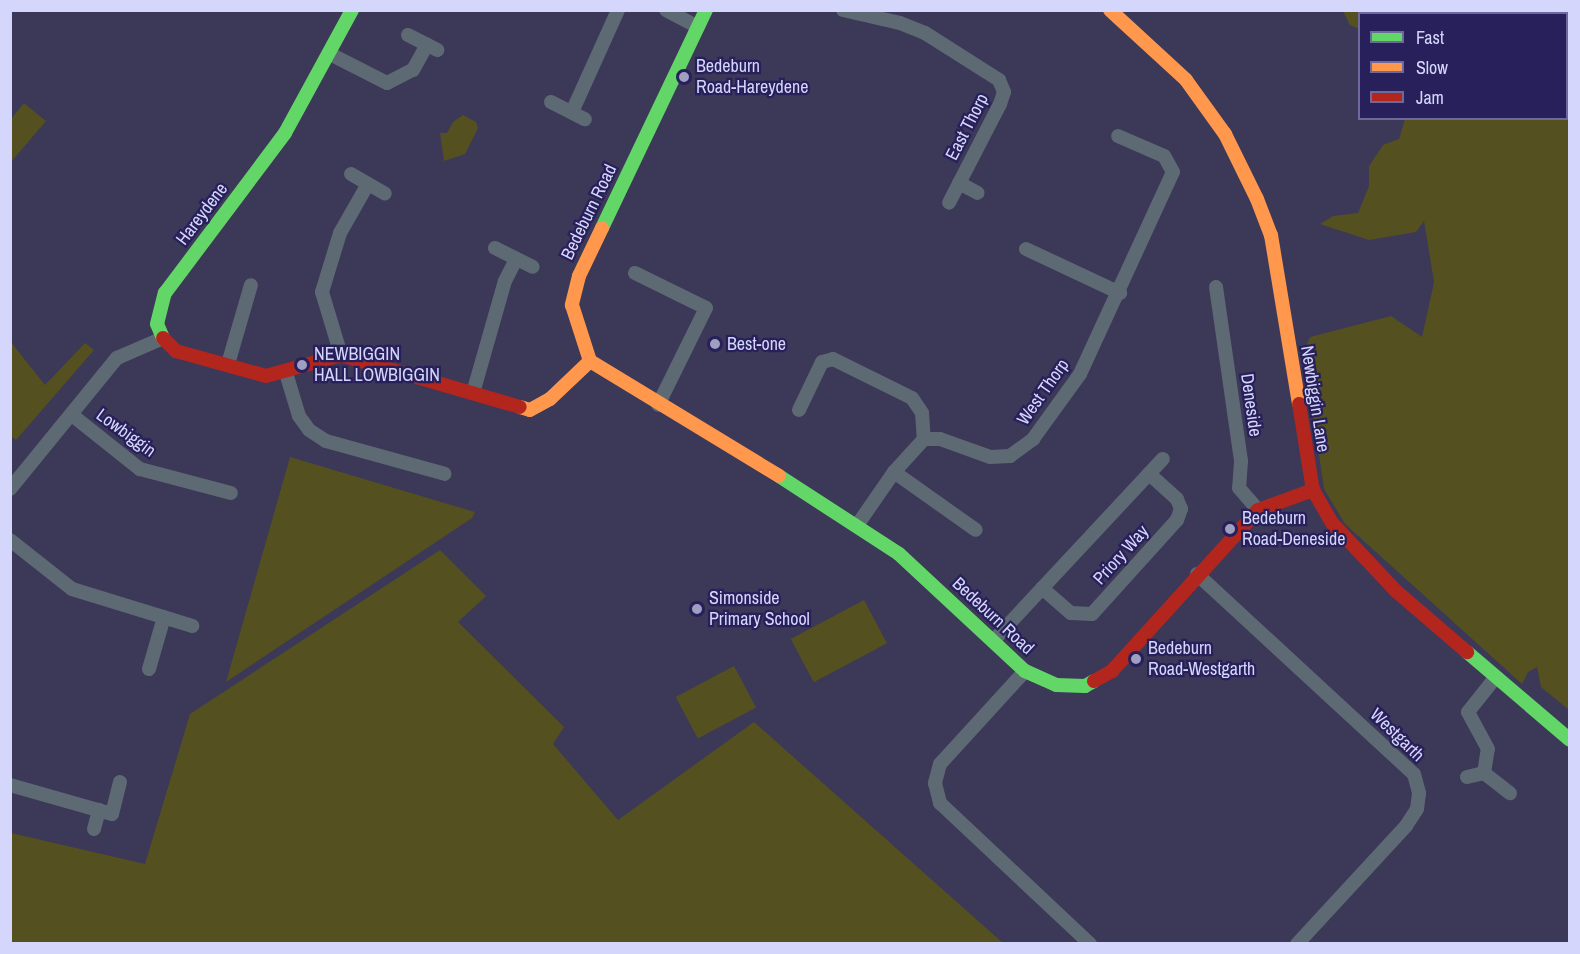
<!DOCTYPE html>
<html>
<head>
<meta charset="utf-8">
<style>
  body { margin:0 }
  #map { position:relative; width:1580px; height:954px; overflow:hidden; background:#3b3858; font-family:"Archivo Narrow",sans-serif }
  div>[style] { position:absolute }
  .green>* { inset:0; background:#55501f; transform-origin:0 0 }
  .street>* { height:14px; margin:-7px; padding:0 7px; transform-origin:7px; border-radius:7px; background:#5e6a73 }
  .fast>* { height:14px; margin:-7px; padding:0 7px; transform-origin:7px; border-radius:7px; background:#63d668 }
  .slow>* { height:14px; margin:-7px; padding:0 7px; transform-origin:7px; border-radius:7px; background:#ff974d }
  .jam>* { height:14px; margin:-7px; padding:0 7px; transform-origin:7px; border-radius:7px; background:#b3261e }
  .dots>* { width:16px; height:16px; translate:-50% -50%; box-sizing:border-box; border:3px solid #27205a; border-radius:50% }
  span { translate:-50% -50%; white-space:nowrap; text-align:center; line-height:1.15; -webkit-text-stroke:4.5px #27205a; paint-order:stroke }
  .poi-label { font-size:18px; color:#d5d6fb }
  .left { translate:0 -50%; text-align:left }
  .street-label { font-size:18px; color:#d5d6fb }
  .frame { position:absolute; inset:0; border:12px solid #d5d6fb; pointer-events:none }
  .legend { position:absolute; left:1358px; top:12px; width:210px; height:108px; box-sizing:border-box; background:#27205a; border:2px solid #6d699a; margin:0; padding:8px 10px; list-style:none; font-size:18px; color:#d5d6fb }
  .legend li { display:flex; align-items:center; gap:12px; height:30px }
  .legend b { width:30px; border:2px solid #6d699a }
</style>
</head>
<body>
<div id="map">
  <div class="green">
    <i style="clip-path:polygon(1343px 11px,1504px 11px,1360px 14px,1359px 29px,1350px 25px)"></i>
    <i style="clip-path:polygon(1537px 11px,1570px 11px,1569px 710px,1541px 687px,1537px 667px,1528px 672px,1522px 684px,1345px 524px,1324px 489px,1304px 351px,1310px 337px,1391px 316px,1422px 337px,1434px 282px,1424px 221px,1416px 232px,1369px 240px,1320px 224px,1333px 216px,1358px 213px,1369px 186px,1369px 166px,1383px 145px,1399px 139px,1405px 119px,1566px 118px,1566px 14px,1536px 13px)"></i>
    <i style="clip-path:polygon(24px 103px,46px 121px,11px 162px,11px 119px)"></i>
    <i style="clip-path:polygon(463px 115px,476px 122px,478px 128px,465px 154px,444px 161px,440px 133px,447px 133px,453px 122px)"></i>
    <i style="clip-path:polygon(10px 341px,45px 385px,85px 343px,94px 350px,16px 440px,11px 436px)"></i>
    <i style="clip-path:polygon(290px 457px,475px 512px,472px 518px,226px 682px)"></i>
    <i style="clip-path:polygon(440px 550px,486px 596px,458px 622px,564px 727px,553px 744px,618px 820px,754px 722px,1003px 943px,11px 943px,11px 833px,145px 864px,190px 714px)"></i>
    <i style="left:864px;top:600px;width:49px;height:83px;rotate:62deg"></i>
    <i style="left:734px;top:666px;width:47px;height:66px;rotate:62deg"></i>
  </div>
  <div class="street">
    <i style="left:666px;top:10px;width:36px;rotate:28deg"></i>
    <i style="left:843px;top:10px;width:58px;rotate:12.8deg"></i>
    <i style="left:900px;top:23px;width:27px;rotate:22deg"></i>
    <i style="left:925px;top:33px;width:88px;rotate:32.4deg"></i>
    <i style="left:999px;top:80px;width:13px;rotate:67deg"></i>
    <i style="left:1004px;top:92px;width:13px;rotate:108deg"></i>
    <i style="left:1000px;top:104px;width:111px;rotate:117.3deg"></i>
    <i style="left:408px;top:35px;width:33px;rotate:27deg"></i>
    <i style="left:330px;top:54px;width:64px;rotate:27deg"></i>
    <i style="left:387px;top:83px;width:29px;rotate:-27deg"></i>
    <i style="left:413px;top:70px;width:29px;rotate:-61deg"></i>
    <i style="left:551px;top:102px;width:38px;rotate:27deg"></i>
    <i style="left:572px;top:112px;width:112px;rotate:-65.7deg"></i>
    <i style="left:351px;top:174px;width:39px;rotate:30deg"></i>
    <i style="left:959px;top:183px;width:21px;rotate:28deg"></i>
    <i style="left:495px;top:248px;width:42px;rotate:26.6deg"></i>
    <i style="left:1026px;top:249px;width:104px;rotate:25.1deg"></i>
    <i style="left:635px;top:273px;width:79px;rotate:26.2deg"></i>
    <i style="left:706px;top:308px;width:108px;rotate:116.3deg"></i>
    <i style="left:1216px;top:287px;width:176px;rotate:81.8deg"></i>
    <i style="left:1241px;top:461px;width:27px;rotate:94deg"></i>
    <i style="left:1239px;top:488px;width:29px;rotate:49deg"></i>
    <i style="left:341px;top:355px;width:66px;rotate:-106.8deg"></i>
    <i style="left:322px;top:292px;width:62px;rotate:-73deg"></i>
    <i style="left:340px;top:233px;width:56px;rotate:-60.3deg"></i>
    <i style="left:228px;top:364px;width:82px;rotate:-73.8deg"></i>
    <i style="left:286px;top:373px;width:45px;rotate:73.2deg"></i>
    <i style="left:299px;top:416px;width:17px;rotate:54deg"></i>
    <i style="left:309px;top:430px;width:20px;rotate:33deg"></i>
    <i style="left:326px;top:441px;width:123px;rotate:15.5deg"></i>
    <i style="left:473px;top:393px;width:116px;rotate:-74.1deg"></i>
    <i style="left:505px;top:281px;width:25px;rotate:-63deg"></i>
    <i style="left:799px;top:410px;width:53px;rotate:-64.4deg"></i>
    <i style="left:822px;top:362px;width:11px;rotate:-15deg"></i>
    <i style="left:833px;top:359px;width:88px;rotate:26.3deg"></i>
    <i style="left:912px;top:398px;width:18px;rotate:56deg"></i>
    <i style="left:922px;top:413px;width:26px;rotate:86deg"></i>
    <i style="left:72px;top:415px;width:87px;rotate:38.5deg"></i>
    <i style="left:140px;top:469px;width:94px;rotate:14.8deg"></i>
    <i style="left:894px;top:472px;width:45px;rotate:-47.7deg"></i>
    <i style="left:924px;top:439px;width:16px"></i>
    <i style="left:940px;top:439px;width:53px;rotate:19.8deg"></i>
    <i style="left:990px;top:457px;width:20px;rotate:-3deg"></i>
    <i style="left:1010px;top:456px;width:29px;rotate:-36deg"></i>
    <i style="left:1033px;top:439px;width:80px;rotate:-54.1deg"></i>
    <i style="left:1080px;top:374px;width:222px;rotate:-65.3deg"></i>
    <i style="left:1173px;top:172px;width:18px;rotate:-119deg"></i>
    <i style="left:1164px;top:156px;width:50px;rotate:-156.5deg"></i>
    <i style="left:10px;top:489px;width:169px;rotate:-50.8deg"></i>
    <i style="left:117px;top:358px;width:50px;rotate:-23.5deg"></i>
    <i style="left:858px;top:524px;width:63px;rotate:-55.3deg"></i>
    <i style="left:894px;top:472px;width:100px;rotate:35.3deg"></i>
    <i style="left:10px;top:540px;width:79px;rotate:38.3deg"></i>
    <i style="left:72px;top:589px;width:126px;rotate:17.1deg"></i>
    <i style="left:1197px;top:574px;width:295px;rotate:42.7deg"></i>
    <i style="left:1414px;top:774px;width:20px;rotate:75deg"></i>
    <i style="left:1419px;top:793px;width:16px;rotate:97deg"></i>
    <i style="left:1417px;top:809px;width:20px;rotate:123deg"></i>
    <i style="left:1406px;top:826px;width:161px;rotate:132.7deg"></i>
    <i style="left:1042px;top:588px;width:38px;rotate:41deg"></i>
    <i style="left:1071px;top:613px;width:21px;rotate:3deg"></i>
    <i style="left:1092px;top:614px;width:127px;rotate:-47.9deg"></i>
    <i style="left:1177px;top:520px;width:12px;rotate:-70deg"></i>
    <i style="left:1181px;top:509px;width:11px;rotate:-112deg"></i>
    <i style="left:1177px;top:499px;width:38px;rotate:-138deg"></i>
    <i style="left:993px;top:641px;width:249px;rotate:-47deg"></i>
    <i style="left:149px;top:669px;width:54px;rotate:-73.9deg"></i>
    <i style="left:1025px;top:671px;width:126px;rotate:132.4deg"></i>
    <i style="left:940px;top:764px;width:20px;rotate:105deg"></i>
    <i style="left:935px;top:783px;width:21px;rotate:76deg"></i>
    <i style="left:940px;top:803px;width:206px;rotate:43.2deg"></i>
    <i style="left:1484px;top:773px;width:24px;rotate:-81deg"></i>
    <i style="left:1488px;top:749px;width:42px;rotate:-118.4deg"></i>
    <i style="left:1468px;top:712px;width:43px;rotate:-51.5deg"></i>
    <i style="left:1467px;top:777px;width:17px;rotate:-13deg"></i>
    <i style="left:1484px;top:773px;width:33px;rotate:38deg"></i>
    <i style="left:10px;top:785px;width:106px;rotate:15.9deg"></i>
    <i style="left:112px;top:814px;width:33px;rotate:-76deg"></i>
    <i style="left:94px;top:829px;width:20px;rotate:-75deg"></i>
  </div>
  <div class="fast">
    <i style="left:602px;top:228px;width:242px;rotate:-64.5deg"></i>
    <i style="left:163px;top:338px;width:15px;rotate:-113deg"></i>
    <i style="left:157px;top:324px;width:32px;rotate:-76deg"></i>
    <i style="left:165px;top:293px;width:200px;rotate:-53.1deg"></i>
    <i style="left:285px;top:133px;width:140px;rotate:-61.4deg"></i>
    <i style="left:779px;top:476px;width:143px;rotate:33deg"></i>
    <i style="left:899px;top:554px;width:172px;rotate:42.9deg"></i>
    <i style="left:1025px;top:671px;width:34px;rotate:24deg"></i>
    <i style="left:1056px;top:685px;width:29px;rotate:2deg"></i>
    <i style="left:1085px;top:686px;width:10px;rotate:-29deg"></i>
    <i style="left:1467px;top:652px;width:135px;rotate:40.5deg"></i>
  </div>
  <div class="slow">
    <i style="left:1110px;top:10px;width:103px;rotate:42.6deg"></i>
    <i style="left:1186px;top:80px;width:67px;rotate:54.2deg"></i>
    <i style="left:1225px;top:134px;width:72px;rotate:63.8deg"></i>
    <i style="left:1257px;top:199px;width:39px;rotate:69deg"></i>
    <i style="left:1271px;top:235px;width:171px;rotate:80.6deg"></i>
    <i style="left:602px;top:228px;width:53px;rotate:115.6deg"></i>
    <i style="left:579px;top:276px;width:30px;rotate:104deg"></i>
    <i style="left:572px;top:305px;width:59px;rotate:72.2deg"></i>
    <i style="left:590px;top:361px;width:221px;rotate:31.3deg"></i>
    <i style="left:520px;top:407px;width:10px;rotate:17deg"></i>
    <i style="left:530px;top:410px;width:23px;rotate:-29deg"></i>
    <i style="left:550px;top:399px;width:55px;rotate:-43.5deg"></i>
  </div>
  <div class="jam">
    <i style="left:163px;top:338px;width:18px;rotate:45deg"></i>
    <i style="left:176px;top:351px;width:93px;rotate:15.5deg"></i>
    <i style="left:266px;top:376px;width:78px;rotate:-15.6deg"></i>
    <i style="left:341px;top:355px;width:186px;rotate:16.2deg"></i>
    <i style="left:1299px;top:404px;width:87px;rotate:80.8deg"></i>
    <i style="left:1313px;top:490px;width:39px;rotate:60deg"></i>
    <i style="left:1333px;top:524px;width:92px;rotate:46.8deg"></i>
    <i style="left:1396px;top:591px;width:94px;rotate:40.7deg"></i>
    <i style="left:1094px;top:681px;width:21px;rotate:-29deg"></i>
    <i style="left:1112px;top:671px;width:217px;rotate:-47.8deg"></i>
    <i style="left:1258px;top:510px;width:59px;rotate:-20deg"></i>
  </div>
  <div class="dots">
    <i style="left:684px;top:77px;background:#9f9fc2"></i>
    <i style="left:715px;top:344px;background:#9f9fc2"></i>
    <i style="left:302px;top:365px;background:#9f9fc2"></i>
    <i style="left:1230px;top:529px;background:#9f9fc2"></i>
    <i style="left:697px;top:609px;background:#9f9fc2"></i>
    <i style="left:1136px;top:659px;background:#9f9fc2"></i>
  </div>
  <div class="poi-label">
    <span class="left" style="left:696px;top:77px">Bedeburn<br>Road-Hareydene</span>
    <span class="left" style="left:727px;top:344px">Best-one</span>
    <span class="left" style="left:314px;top:365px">NEWBIGGIN<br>HALL LOWBIGGIN</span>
    <span class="left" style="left:1242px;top:529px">Bedeburn<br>Road-Deneside</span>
    <span class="left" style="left:709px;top:609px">Simonside<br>Primary School</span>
    <span class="left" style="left:1148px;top:659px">Bedeburn<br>Road-Westgarth</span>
  </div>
  <div class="street-label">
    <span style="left:967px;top:127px;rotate:-63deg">East Thorp</span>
    <span style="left:589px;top:212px;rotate:-64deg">Bedeburn Road</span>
    <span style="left:202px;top:214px;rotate:-53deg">Hareydene</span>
    <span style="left:1043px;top:392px;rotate:-55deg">West Thorp</span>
    <span style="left:1315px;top:399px;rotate:81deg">Newbiggin Lane</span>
    <span style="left:1251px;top:405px;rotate:82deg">Deneside</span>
    <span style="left:126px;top:433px;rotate:36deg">Lowbiggin</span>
    <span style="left:1121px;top:555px;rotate:-48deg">Priory Way</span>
    <span style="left:993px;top:616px;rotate:43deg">Bedeburn Road</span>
    <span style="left:1397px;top:735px;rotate:44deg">Westgarth</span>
  </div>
  <div class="frame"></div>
  <ul class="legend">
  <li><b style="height:8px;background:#63d668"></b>Fast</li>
  <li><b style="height:8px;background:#ff974d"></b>Slow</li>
  <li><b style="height:8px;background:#b3261e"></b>Jam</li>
  </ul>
</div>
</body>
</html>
